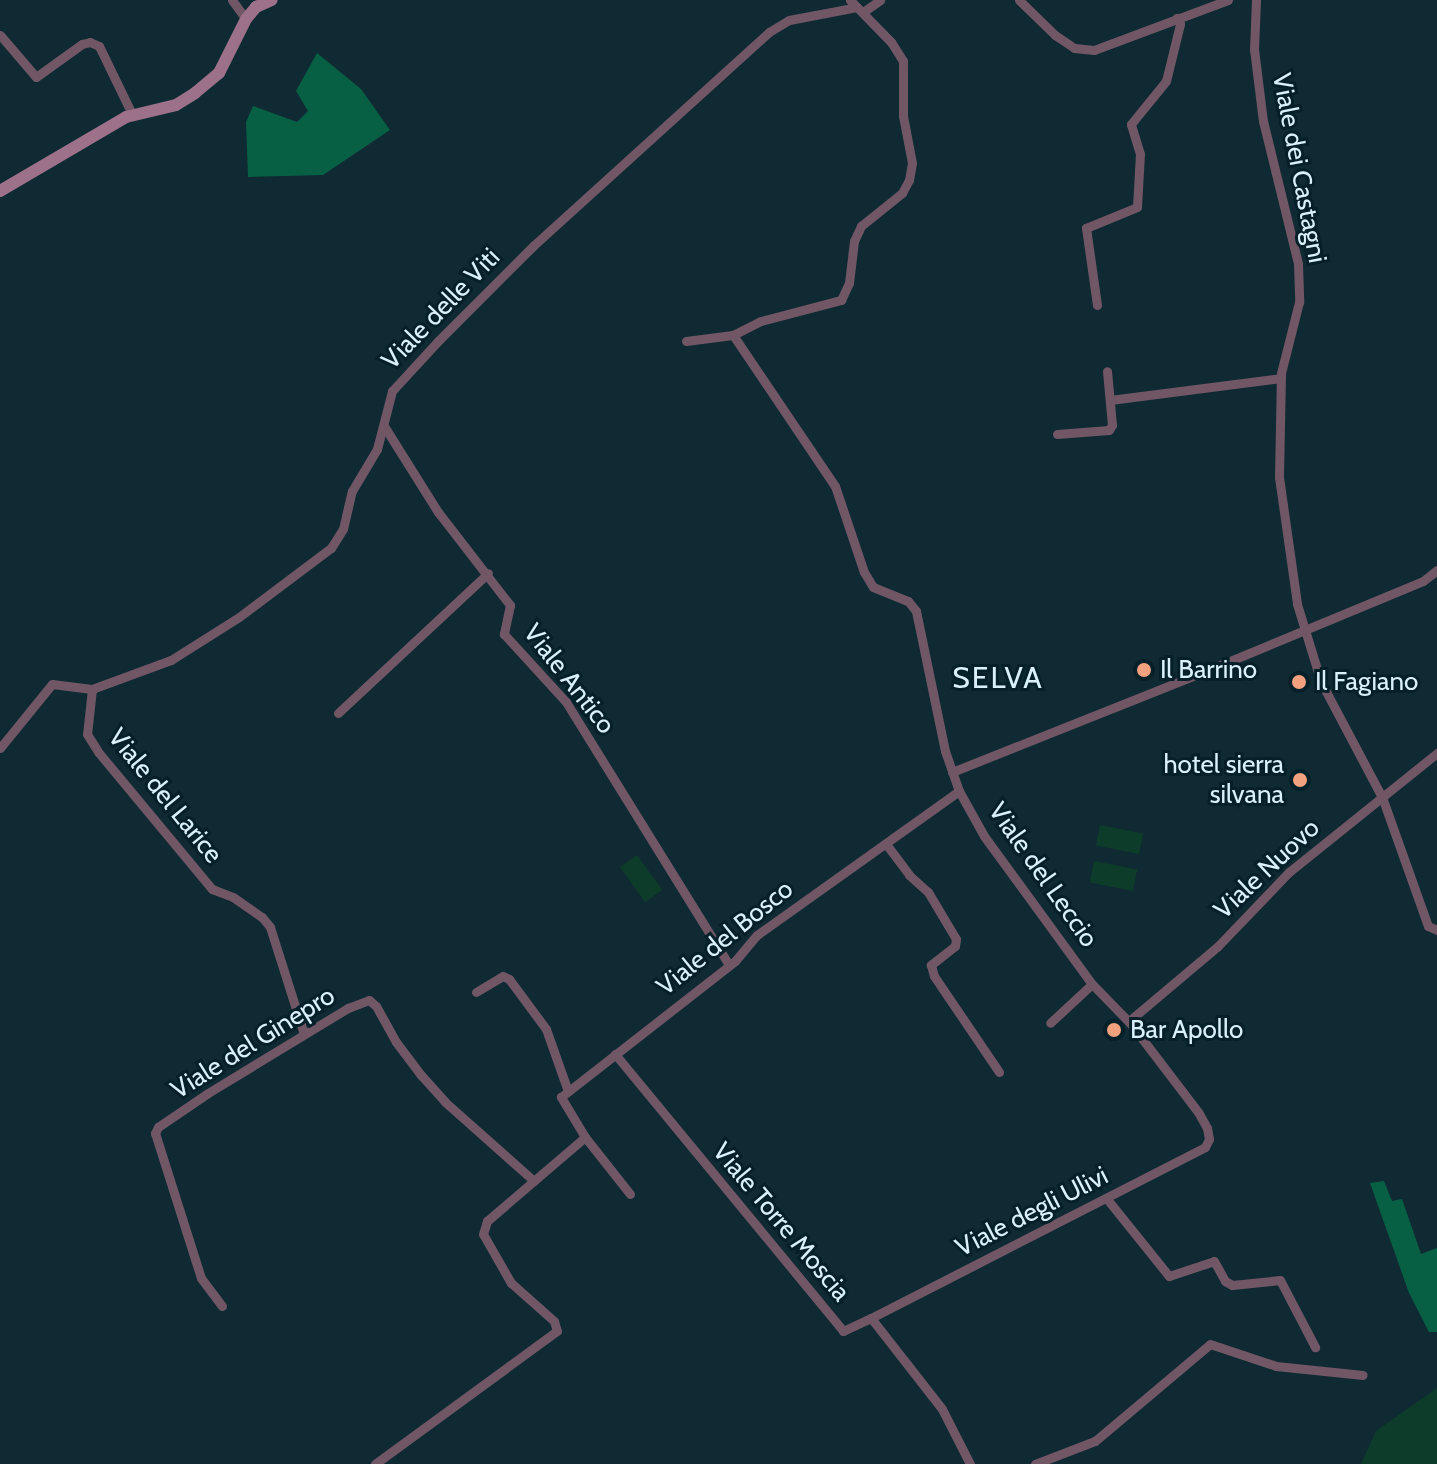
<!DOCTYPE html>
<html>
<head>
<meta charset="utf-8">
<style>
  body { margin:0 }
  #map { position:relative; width:1437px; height:1464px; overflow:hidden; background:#0f2a33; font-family:Cabin,sans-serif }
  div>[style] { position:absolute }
  .green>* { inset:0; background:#0e3c2a; transform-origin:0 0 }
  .forest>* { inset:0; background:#086044 }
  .street>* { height:9px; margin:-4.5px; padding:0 4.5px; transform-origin:4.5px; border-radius:4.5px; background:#715766 }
  .secondary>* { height:12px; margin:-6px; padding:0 6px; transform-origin:6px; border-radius:6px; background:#9c7189 }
  .dots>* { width:22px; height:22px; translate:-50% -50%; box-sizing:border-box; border:4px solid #052029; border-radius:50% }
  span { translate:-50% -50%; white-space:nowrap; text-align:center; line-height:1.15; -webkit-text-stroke:6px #052029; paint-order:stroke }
  .street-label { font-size:26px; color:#daf1fb }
  .poi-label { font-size:26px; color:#daf1fb }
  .left { translate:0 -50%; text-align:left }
  .right { translate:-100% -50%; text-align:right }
  .quarter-label { font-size:30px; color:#daf1fb; letter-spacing:2px }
</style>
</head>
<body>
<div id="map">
  <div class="green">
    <i style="left:1100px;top:825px;width:44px;height:21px;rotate:11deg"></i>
    <i style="left:637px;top:855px;width:43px;height:21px;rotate:54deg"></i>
    <i style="left:1094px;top:861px;width:44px;height:22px;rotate:11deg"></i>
    <i style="clip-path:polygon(1437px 1388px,1437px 1464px,1361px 1464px,1376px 1431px)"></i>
  </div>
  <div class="forest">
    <i style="clip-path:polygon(317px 53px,361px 89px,390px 130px,323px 175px,248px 177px,246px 122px,253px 106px,297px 122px,308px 111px,296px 91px)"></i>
    <i style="clip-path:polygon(1384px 1181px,1392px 1201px,1402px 1199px,1421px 1254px,1437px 1248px,1437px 1332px,1429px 1332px,1409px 1293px,1370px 1183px)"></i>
  </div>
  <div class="street">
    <i style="left:232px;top:0;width:24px;rotate:54deg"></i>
    <i style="left:1019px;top:0;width:50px;rotate:44.2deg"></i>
    <i style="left:1055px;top:35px;width:23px;rotate:34deg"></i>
    <i style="left:1074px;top:48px;width:20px;rotate:6deg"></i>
    <i style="left:1094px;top:50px;width:143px;rotate:-20.5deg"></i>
    <i style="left:1256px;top:0;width:49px;rotate:92.3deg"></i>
    <i style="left:1254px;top:49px;width:73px;rotate:82.9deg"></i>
    <i style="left:1263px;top:121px;width:147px;rotate:76.2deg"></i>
    <i style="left:1298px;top:264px;width:38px;rotate:88deg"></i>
    <i style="left:1299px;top:302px;width:73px;rotate:104.2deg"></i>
    <i style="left:1281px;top:373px;width:104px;rotate:91.1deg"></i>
    <i style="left:1279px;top:477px;width:128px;rotate:81.9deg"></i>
    <i style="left:1297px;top:604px;width:82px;rotate:72.9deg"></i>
    <i style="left:1321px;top:682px;width:130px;rotate:62.1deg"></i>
    <i style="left:1382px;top:797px;width:137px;rotate:70.4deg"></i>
    <i style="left:1428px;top:926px;width:10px;rotate:24deg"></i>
    <i style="left:863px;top:12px;width:21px;rotate:-35deg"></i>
    <i style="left:0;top:35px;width:55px;rotate:49.4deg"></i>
    <i style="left:36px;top:77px;width:57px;rotate:-35.7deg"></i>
    <i style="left:82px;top:44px;width:8px;rotate:-14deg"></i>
    <i style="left:90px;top:42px;width:10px;rotate:24deg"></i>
    <i style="left:99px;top:46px;width:78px;rotate:64.1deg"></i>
    <i style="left:1097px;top:305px;width:78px;rotate:-98.1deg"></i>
    <i style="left:1086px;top:228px;width:55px;rotate:-22.4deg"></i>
    <i style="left:1137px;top:207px;width:53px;rotate:-86.8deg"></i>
    <i style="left:1140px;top:154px;width:31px;rotate:-107deg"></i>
    <i style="left:1131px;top:124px;width:55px;rotate:-50.9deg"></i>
    <i style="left:1166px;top:81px;width:59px;rotate:-76.2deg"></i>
    <i style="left:1180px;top:24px;width:7px;rotate:-117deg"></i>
    <i style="left:733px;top:335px;width:182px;rotate:56deg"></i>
    <i style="left:835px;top:486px;width:91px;rotate:71.4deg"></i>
    <i style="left:864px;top:572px;width:17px;rotate:59deg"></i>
    <i style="left:873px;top:587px;width:38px;rotate:22deg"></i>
    <i style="left:908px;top:601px;width:13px;rotate:51deg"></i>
    <i style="left:916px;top:611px;width:143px;rotate:78.3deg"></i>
    <i style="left:945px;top:751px;width:42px;rotate:70.7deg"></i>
    <i style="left:959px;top:791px;width:51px;rotate:60.9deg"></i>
    <i style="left:984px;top:836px;width:183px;rotate:53.9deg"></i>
    <i style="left:686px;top:341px;width:47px;rotate:-7.3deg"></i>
    <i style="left:733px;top:335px;width:31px;rotate:-27deg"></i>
    <i style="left:761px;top:321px;width:83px;rotate:-14.7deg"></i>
    <i style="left:841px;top:300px;width:19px;rotate:-65deg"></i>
    <i style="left:849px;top:283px;width:42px;rotate:-83.2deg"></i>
    <i style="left:854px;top:241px;width:17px;rotate:-65deg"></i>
    <i style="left:861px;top:226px;width:53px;rotate:-38.8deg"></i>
    <i style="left:902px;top:193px;width:15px;rotate:-62deg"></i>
    <i style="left:909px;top:180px;width:17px;rotate:-80deg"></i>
    <i style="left:912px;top:163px;width:48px;rotate:-100.8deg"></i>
    <i style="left:903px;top:116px;width:55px;rotate:-90deg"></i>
    <i style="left:903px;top:61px;width:22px;rotate:-122deg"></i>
    <i style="left:891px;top:42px;width:59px;rotate:-134.3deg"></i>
    <i style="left:1110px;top:400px;width:172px;rotate:-7.3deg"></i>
    <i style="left:384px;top:426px;width:102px;rotate:57.9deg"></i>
    <i style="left:438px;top:512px;width:118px;rotate:52.3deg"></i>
    <i style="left:510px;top:605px;width:30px;rotate:102deg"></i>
    <i style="left:504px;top:634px;width:92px;rotate:47.6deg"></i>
    <i style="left:566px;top:702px;width:309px;rotate:58.2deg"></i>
    <i style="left:1057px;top:434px;width:52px;rotate:-4.4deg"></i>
    <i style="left:1109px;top:430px;width:6px;rotate:-59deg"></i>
    <i style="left:1112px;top:425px;width:54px;rotate:-95.3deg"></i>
    <i style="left:92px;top:689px;width:45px;rotate:96.3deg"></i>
    <i style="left:87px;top:734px;width:22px;rotate:58deg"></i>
    <i style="left:99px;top:753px;width:177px;rotate:50.3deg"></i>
    <i style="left:212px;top:889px;width:22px;rotate:21deg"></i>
    <i style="left:233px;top:897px;width:35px;rotate:35deg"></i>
    <i style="left:262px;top:917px;width:13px;rotate:51deg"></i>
    <i style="left:270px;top:927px;width:112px;rotate:72.4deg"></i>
    <i style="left:338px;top:713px;width:205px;rotate:-43deg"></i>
    <i style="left:0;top:748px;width:82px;rotate:-50.9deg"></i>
    <i style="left:52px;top:684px;width:40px;rotate:7.1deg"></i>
    <i style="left:92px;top:689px;width:84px;rotate:-20.2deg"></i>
    <i style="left:171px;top:660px;width:80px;rotate:-32.3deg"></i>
    <i style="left:239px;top:617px;width:115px;rotate:-36.9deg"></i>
    <i style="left:331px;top:548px;width:22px;rotate:-58deg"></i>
    <i style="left:343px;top:529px;width:39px;rotate:-77deg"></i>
    <i style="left:352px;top:491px;width:49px;rotate:-59.2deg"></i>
    <i style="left:377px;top:449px;width:60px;rotate:-75.5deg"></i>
    <i style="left:392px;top:391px;width:68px;rotate:-47.4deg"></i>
    <i style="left:438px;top:341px;width:134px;rotate:-45deg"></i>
    <i style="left:533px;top:246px;width:319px;rotate:-42.2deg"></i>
    <i style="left:769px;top:32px;width:23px;rotate:-31deg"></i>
    <i style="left:789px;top:20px;width:69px;rotate:-10.8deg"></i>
    <i style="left:952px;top:772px;width:268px;rotate:-21.7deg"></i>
    <i style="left:1201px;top:673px;width:240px;rotate:-22.5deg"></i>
    <i style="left:1423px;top:581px;width:18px;rotate:-38deg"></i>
    <i style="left:886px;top:844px;width:39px;rotate:53deg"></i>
    <i style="left:909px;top:875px;width:25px;rotate:42deg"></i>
    <i style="left:928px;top:892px;width:55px;rotate:59.2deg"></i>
    <i style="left:956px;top:939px;width:7px;rotate:98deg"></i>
    <i style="left:955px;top:946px;width:31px;rotate:142deg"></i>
    <i style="left:931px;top:965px;width:11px;rotate:75deg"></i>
    <i style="left:934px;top:976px;width:116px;rotate:55.9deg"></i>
    <i style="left:476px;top:992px;width:31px;rotate:-31deg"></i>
    <i style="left:503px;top:976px;width:7px;rotate:27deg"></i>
    <i style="left:509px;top:979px;width:62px;rotate:53.5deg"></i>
    <i style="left:546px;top:1029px;width:66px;rotate:70.5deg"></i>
    <i style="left:1129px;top:1021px;width:115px;rotate:-40.1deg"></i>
    <i style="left:1217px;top:947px;width:104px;rotate:-46.2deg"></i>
    <i style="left:1289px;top:872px;width:190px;rotate:-38.8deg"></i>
    <i style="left:615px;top:1054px;width:359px;rotate:50.5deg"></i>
    <i style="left:843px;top:1331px;width:31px;rotate:-25deg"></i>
    <i style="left:871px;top:1318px;width:115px;rotate:52deg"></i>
    <i style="left:942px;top:1409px;width:62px;rotate:63deg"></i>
    <i style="left:630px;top:1194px;width:73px;rotate:-128.3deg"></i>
    <i style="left:585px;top:1137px;width:47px;rotate:-121deg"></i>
    <i style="left:561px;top:1097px;width:221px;rotate:-38deg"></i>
    <i style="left:735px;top:961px;width:34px;rotate:-50deg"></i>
    <i style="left:757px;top:935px;width:248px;rotate:-35.5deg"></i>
    <i style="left:1107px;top:1199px;width:99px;rotate:51.2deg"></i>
    <i style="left:1169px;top:1276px;width:47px;rotate:-18.4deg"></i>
    <i style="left:1214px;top:1261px;width:23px;rotate:61deg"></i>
    <i style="left:1225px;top:1281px;width:8px;rotate:30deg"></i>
    <i style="left:1232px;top:1285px;width:48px;rotate:-5.9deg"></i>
    <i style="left:1280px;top:1280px;width:76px;rotate:62.4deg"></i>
    <i style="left:222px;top:1306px;width:35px;rotate:-127deg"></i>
    <i style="left:201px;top:1278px;width:152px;rotate:-107.6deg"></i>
    <i style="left:155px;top:1133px;width:7px;rotate:-63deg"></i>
    <i style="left:158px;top:1127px;width:60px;rotate:-34.2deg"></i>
    <i style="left:208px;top:1093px;width:164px;rotate:-31.3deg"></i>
    <i style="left:348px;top:1008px;width:22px;rotate:-21deg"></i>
    <i style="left:369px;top:1000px;width:9px;rotate:41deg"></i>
    <i style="left:376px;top:1006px;width:41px;rotate:60.9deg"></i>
    <i style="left:396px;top:1042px;width:41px;rotate:52.9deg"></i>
    <i style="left:421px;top:1075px;width:36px;rotate:48deg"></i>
    <i style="left:445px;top:1102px;width:119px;rotate:41.6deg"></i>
    <i style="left:871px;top:1318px;width:375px;rotate:-27.1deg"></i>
    <i style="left:1205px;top:1147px;width:9px;rotate:-63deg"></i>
    <i style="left:1209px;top:1139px;width:11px;rotate:-100deg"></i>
    <i style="left:1207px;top:1128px;width:18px;rotate:-119deg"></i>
    <i style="left:1198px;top:1112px;width:111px;rotate:-127.3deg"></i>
    <i style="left:1131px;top:1024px;width:56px;rotate:-134.3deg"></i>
    <i style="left:1092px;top:984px;width:57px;rotate:137.1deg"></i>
    <i style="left:375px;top:1464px;width:225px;rotate:-36.2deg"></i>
    <i style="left:557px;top:1331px;width:10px;rotate:-107deg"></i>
    <i style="left:554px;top:1321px;width:57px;rotate:-138.5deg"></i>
    <i style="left:511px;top:1283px;width:56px;rotate:-119.7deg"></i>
    <i style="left:483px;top:1234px;width:14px;rotate:-73deg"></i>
    <i style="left:487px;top:1221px;width:129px;rotate:-40.6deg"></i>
    <i style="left:1035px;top:1464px;width:64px;rotate:-21deg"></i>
    <i style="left:1095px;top:1441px;width:150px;rotate:-40.1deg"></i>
    <i style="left:1210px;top:1344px;width:70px;rotate:18.4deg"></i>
    <i style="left:1276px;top:1366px;width:87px;rotate:5.9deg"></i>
  </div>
  <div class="secondary">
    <i style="left:0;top:191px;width:146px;rotate:-30.4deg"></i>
    <i style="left:126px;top:117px;width:51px;rotate:-13.5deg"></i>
    <i style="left:176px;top:105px;width:22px;rotate:-32deg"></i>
    <i style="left:195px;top:93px;width:31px;rotate:-40deg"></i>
    <i style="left:219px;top:73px;width:60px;rotate:-63.4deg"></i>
    <i style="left:246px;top:19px;width:16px;rotate:-50deg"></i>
    <i style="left:256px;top:7px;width:17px;rotate:-24deg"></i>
  </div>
  <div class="dots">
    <i style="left:1144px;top:670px;background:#f2a17e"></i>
    <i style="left:1299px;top:682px;background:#f2a17e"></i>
    <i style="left:1300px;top:780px;background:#f2a17e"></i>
    <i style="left:1114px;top:1030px;background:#f2a17e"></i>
  </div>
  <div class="street-label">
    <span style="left:1299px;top:168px;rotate:79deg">Viale dei Castagni</span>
    <span style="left:441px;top:309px;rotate:-46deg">Viale delle Viti</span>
    <span style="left:569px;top:679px;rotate:52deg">Viale Antico</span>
    <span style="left:165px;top:796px;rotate:51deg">Viale del Larice</span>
    <span style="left:1267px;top:869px;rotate:-43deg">Viale Nuovo</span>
    <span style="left:1043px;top:875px;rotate:55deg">Viale del Leccio</span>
    <span style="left:725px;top:938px;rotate:-39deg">Viale del Bosco</span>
    <span style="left:253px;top:1043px;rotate:-32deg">Viale del Ginepro</span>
    <span style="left:1032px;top:1212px;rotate:-27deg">Viale degli Ulivi</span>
    <span style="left:781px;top:1222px;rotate:50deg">Viale Torre Moscia</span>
  </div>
  <div class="poi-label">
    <span class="left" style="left:1160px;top:670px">Il Barrino</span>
    <span class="left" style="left:1315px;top:682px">Il Fagiano</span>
    <span class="right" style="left:1284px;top:780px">hotel sierra<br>silvana</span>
    <span class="left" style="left:1130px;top:1030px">Bar Apollo</span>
  </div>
  <div class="quarter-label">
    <span style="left:998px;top:678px">SELVA</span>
  </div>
</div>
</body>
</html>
